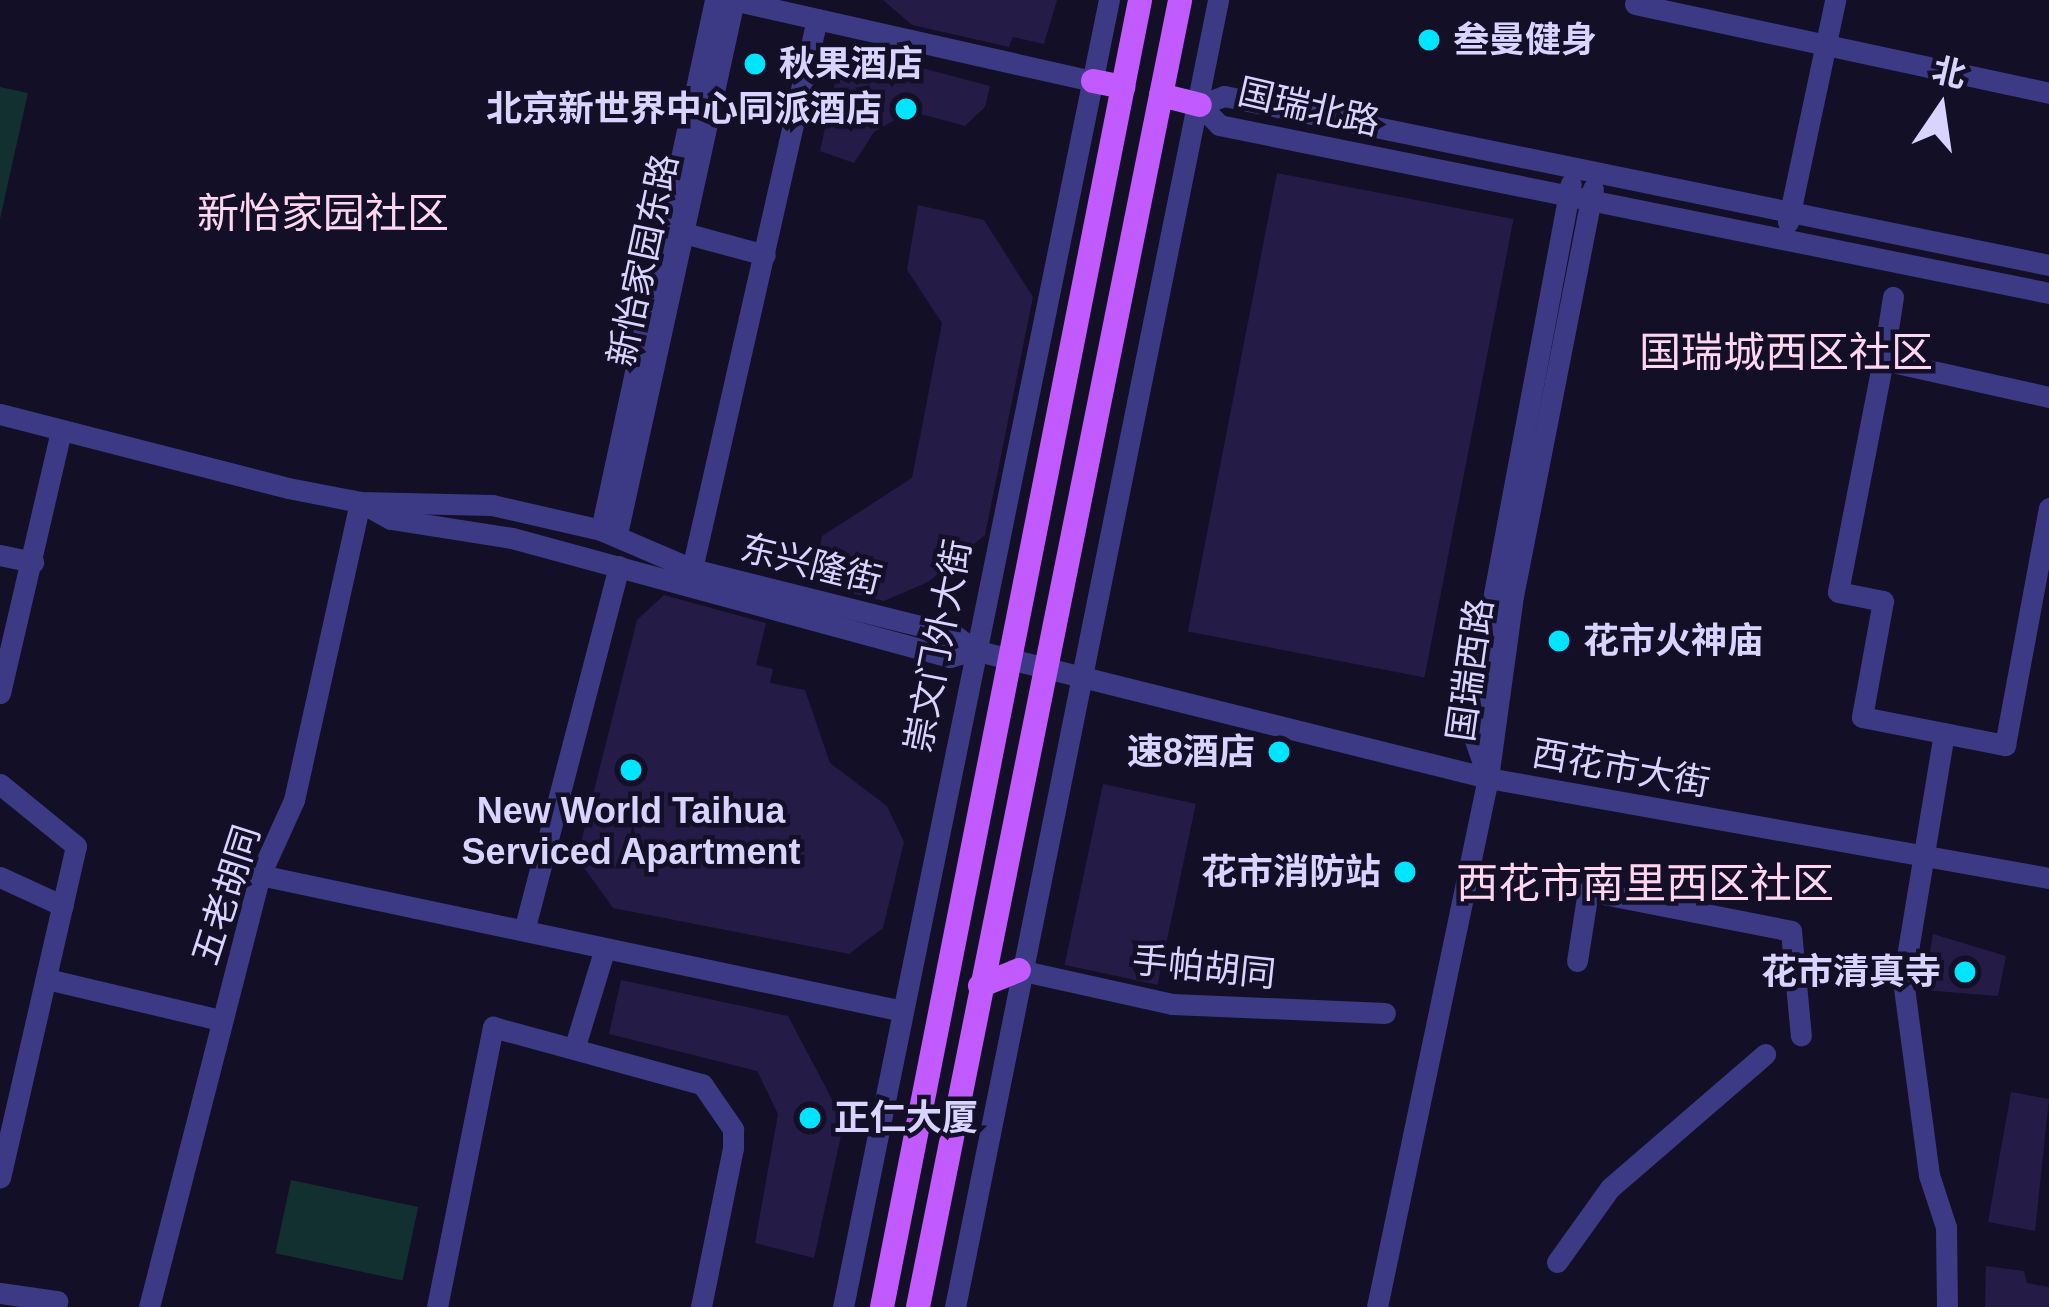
<!DOCTYPE html>
<html>
<head>
<meta charset="utf-8">
<style>
  body { margin:0 }
  #map { position:relative; width:2049px; height:1307px; overflow:hidden; background:#130f26; font-family:Arial,"Noto Sans SC",sans-serif }
  div>[style] { position:absolute }
  .green>* { inset:0; background:#12302f; transform-origin:0 0 }
  .building>* { inset:0; background:#241b47; transform-origin:0 0 }
  .minor>* { height:21px; margin:-10.5px; padding:0 10.5px; transform-origin:10.5px; border-radius:10.5px; background:#3d3a85 }
  .major>* { height:24px; margin:-12px; padding:0 12px; transform-origin:12px; border-radius:12px; background:#c25bff }
  .dots>* { width:33px; height:33px; translate:-50% -50%; box-sizing:border-box; border:6px solid #130f26; border-radius:50% }
  span { translate:-50% -50%; white-space:nowrap; text-align:center; line-height:1.15; -webkit-text-stroke:9px #130f26; paint-order:stroke }
  .poi-label { font-size:36px; color:#d9d4ff; font-weight:700 }
  .left { translate:0 -50%; text-align:left }
  .right { translate:-100% -50%; text-align:right }
  .street-label { font-size:36px; color:#d9d4ff }
  .quarter-label { font-size:42px; color:#ffd6f0 }
  .north { position:absolute; left:1881px; top:48px; width:120px; height:120px; -webkit-text-stroke:9px #130f26; paint-order:stroke; rotate:13deg; font-size:33px; font-weight:700; line-height:48px; text-align:center; color:#d9d4ff }
  .north::after { content:''; display:block; margin:auto; width:42px; height:54px; background:#d9d4ff; clip-path:polygon(50% 0,100% 100%,50% 72%,0 100%) }
</style>
</head>
<body>
<div id="map">
  <div class="green">
    <i style="clip-path:polygon(0 87px,28px 93px,0 219px)"></i>
    <i style="left:291px;top:1180px;width:130px;height:75px;rotate:12deg"></i>
  </div>
  <div class="building">
    <i style="clip-path:polygon(883px 0,1057px 0,1044px 44px,1013px 37px,1009px 47px,912px 25px)"></i>
    <i style="clip-path:polygon(869px 54px,990px 86px,985px 107px,965px 126px,910px 111px,874px 132px,854px 163px,820px 151px,836px 78px)"></i>
    <i style="left:1277px;top:173px;width:241px;height:467px;rotate:11deg"></i>
    <i style="clip-path:polygon(918px 205px,984px 220px,1033px 297px,985px 535px,928px 582px,884px 601px,813px 584px,822px 536px,912px 478px,942px 323px,907px 270px)"></i>
    <i style="clip-path:polygon(664px 595px,766px 623px,756px 665px,773px 669px,770px 683px,805px 690px,830px 763px,887px 806px,904px 842px,883px 928px,849px 954px,613px 908px,577px 858px,637px 620px)"></i>
    <i style="left:1103px;top:784px;width:95px;height:185px;rotate:12deg"></i>
    <i style="clip-path:polygon(1933px 934px,2006px 956px,1998px 996px,1923px 990px)"></i>
    <i style="clip-path:polygon(621px 980px,788px 1016px,844px 1122px,814px 1258px,755px 1243px,778px 1114px,757px 1071px,609px 1034px)"></i>
    <i style="clip-path:polygon(2011px 1092px,2049px 1099px,2035px 1231px,1988px 1222px)"></i>
    <i style="clip-path:polygon(1986px 1266px,2024px 1271px,2027px 1283px,2049px 1287px,2049px 1307px,1985px 1307px)"></i>
  </div>
  <div class="minor">
    <i style="left:733px;top:0;width:369px;rotate:12.7deg"></i>
    <i style="left:1635px;top:4px;width:423px;rotate:12.1deg"></i>
    <i style="left:1788px;top:222px;width:227px;rotate:-78deg"></i>
    <i style="left:673px;top:230px;width:95px;rotate:15.2deg"></i>
    <i style="left:2049px;top:265px;width:842px;rotate:-168.42deg"></i>
    <i style="left:1224px;top:96px;width:26px;rotate:159deg"></i>
    <i style="left:1200px;top:105px;width:28px;rotate:46deg"></i>
    <i style="left:1219px;top:125px;width:847px;rotate:11.44deg"></i>
    <i style="left:1883px;top:360px;width:64px;rotate:-81deg"></i>
    <i style="left:2049px;top:397px;width:170px;rotate:-167.4deg"></i>
    <i style="left:1883px;top:360px;width:236px;rotate:101deg"></i>
    <i style="left:1838px;top:592px;width:46px;rotate:11.3deg"></i>
    <i style="left:1883px;top:601px;width:118px;rotate:100.3deg"></i>
    <i style="left:1862px;top:717px;width:146px;rotate:11.1deg"></i>
    <i style="left:2005px;top:745px;width:241px;rotate:-79.5deg"></i>
    <i style="left:0;top:414px;width:297px;rotate:14.4deg"></i>
    <i style="left:288px;top:488px;width:73px;rotate:11deg"></i>
    <i style="left:360px;top:502px;width:132px;rotate:1.3deg"></i>
    <i style="left:492px;top:505px;width:112px;rotate:12.9deg"></i>
    <i style="left:601px;top:530px;width:99px;rotate:23.2deg"></i>
    <i style="left:692px;top:569px;width:269px;rotate:14deg"></i>
    <i style="left:953px;top:634px;width:26px;rotate:37deg"></i>
    <i style="left:974px;top:650px;width:530px;rotate:13.98deg"></i>
    <i style="left:1488px;top:778px;width:570px;rotate:10.11deg"></i>
    <i style="left:360px;top:502px;width:35px;rotate:29deg"></i>
    <i style="left:391px;top:519px;width:122px;rotate:8.9deg"></i>
    <i style="left:512px;top:538px;width:454px;rotate:15.2deg"></i>
    <i style="left:950px;top:657px;width:25px;rotate:-16deg"></i>
    <i style="left:601px;top:530px;width:542px;rotate:-77.86deg"></i>
    <i style="left:617px;top:534px;width:547px;rotate:-77.64deg"></i>
    <i style="left:0;top:555px;width:34px;rotate:12deg"></i>
    <i style="left:692px;top:569px;width:564px;rotate:-77.2deg"></i>
    <i style="left:0;top:693px;width:270px;rotate:-76.9deg"></i>
    <i style="left:1944px;top:733px;width:250px;rotate:99.4deg"></i>
    <i style="left:1903px;top:980px;width:197px;rotate:82.4deg"></i>
    <i style="left:1929px;top:1175px;width:55px;rotate:71.9deg"></i>
    <i style="left:1946px;top:1227px;width:80px;rotate:89.3deg"></i>
    <i style="left:1486px;top:772px;width:36px;rotate:-109deg"></i>
    <i style="left:1474px;top:738px;width:140px;rotate:-82.2deg"></i>
    <i style="left:1493px;top:599px;width:422px;rotate:-79.4deg"></i>
    <i style="left:0;top:784px;width:98px;rotate:39.2deg"></i>
    <i style="left:76px;top:846px;width:340px;rotate:102.9deg"></i>
    <i style="left:260px;top:875px;width:657px;rotate:11.94deg"></i>
    <i style="left:0;top:877px;width:69px;rotate:24.7deg"></i>
    <i style="left:525px;top:927px;width:373px;rotate:-75.4deg"></i>
    <i style="left:1577px;top:961px;width:71px;rotate:-81.1deg"></i>
    <i style="left:1588px;top:891px;width:207px;rotate:11.1deg"></i>
    <i style="left:1791px;top:931px;width:105px;rotate:84.6deg"></i>
    <i style="left:1019px;top:970px;width:157px;rotate:12.5deg"></i>
    <i style="left:1172px;top:1004px;width:213px;rotate:2.4deg"></i>
    <i style="left:47px;top:979px;width:179px;rotate:13.3deg"></i>
    <i style="left:575px;top:1046px;width:102px;rotate:-73deg"></i>
    <i style="left:1557px;top:1262px;width:91px;rotate:-54.4deg"></i>
    <i style="left:1610px;top:1188px;width:205px;rotate:-40.8deg"></i>
    <i style="left:0;top:1293px;width:58px;rotate:8deg"></i>
    <i style="left:149px;top:1307px;width:446px;rotate:-75.6deg"></i>
    <i style="left:260px;top:875px;width:82px;rotate:-65.6deg"></i>
    <i style="left:294px;top:800px;width:305px;rotate:-77.5deg"></i>
    <i style="left:437px;top:1307px;width:286px;rotate:-78.7deg"></i>
    <i style="left:493px;top:1027px;width:217px;rotate:15.3deg"></i>
    <i style="left:702px;top:1084px;width:55px;rotate:55.4deg"></i>
    <i style="left:733px;top:1129px;width:19px;rotate:90deg"></i>
    <i style="left:733px;top:1148px;width:162px;rotate:101.4deg"></i>
    <i style="left:843px;top:1307px;width:1334px;rotate:-78.5deg"></i>
    <i style="left:955px;top:1307px;width:1333px;rotate:-78.62deg"></i>
    <i style="left:1377px;top:1307px;width:541px;rotate:-78.15deg"></i>
    <i style="left:1488px;top:778px;width:184px;rotate:-82.2deg"></i>
    <i style="left:1513px;top:596px;width:415px;rotate:-78.9deg"></i>
  </div>
  <div class="major">
    <i style="left:1093px;top:81px;width:31px;rotate:11deg"></i>
    <i style="left:1161px;top:95px;width:40px;rotate:14.4deg"></i>
    <i style="left:980px;top:986px;width:42px;rotate:-22.3deg"></i>
    <i style="left:882px;top:1307px;width:1332px;rotate:-78.83deg"></i>
    <i style="left:918px;top:1307px;width:1333px;rotate:-78.66deg"></i>
  </div>
  <div class="dots">
    <i style="left:1429px;top:40px;background:#00e5ff"></i>
    <i style="left:755px;top:64px;background:#00e5ff"></i>
    <i style="left:906px;top:109px;background:#00e5ff"></i>
    <i style="left:1559px;top:641px;background:#00e5ff"></i>
    <i style="left:1279px;top:752px;background:#00e5ff"></i>
    <i style="left:631px;top:770px;background:#00e5ff"></i>
    <i style="left:1405px;top:872px;background:#00e5ff"></i>
    <i style="left:1965px;top:972px;background:#00e5ff"></i>
    <i style="left:810px;top:1118px;background:#00e5ff"></i>
  </div>
  <div class="poi-label">
    <span class="left" style="left:1453px;top:40px">叁曼健身</span>
    <span class="left" style="left:779px;top:64px">秋果酒店</span>
    <span class="right" style="left:882px;top:109px">北京新世界中心同派酒店</span>
    <span class="left" style="left:1583px;top:641px">花市火神庙</span>
    <span class="right" style="left:1255px;top:752px">速8酒店</span>
    <span style="left:631px;top:831px">New World Taihua<br>Serviced Apartment</span>
    <span class="right" style="left:1381px;top:872px">花市消防站</span>
    <span class="right" style="left:1941px;top:972px">花市清真寺</span>
    <span class="left" style="left:834px;top:1118px">正仁大厦</span>
  </div>
  <div class="street-label">
    <span style="left:1309px;top:107px;rotate:13deg">国瑞北路</span>
    <span style="left:643px;top:260px;rotate:-78deg">新怡家园东路</span>
    <span style="left:811px;top:564px;rotate:14deg">东兴隆街</span>
    <span style="left:938px;top:646px;rotate:-79deg">崇文门外大街</span>
    <span style="left:1470px;top:670px;rotate:-82deg">国瑞西路</span>
    <span style="left:1621px;top:768px;rotate:10deg">西花市大街</span>
    <span style="left:226px;top:895px;rotate:-72deg">五老胡同</span>
    <span style="left:1204px;top:967px;rotate:6deg">手帕胡同</span>
  </div>
  <div class="quarter-label">
    <span style="left:323px;top:214px">新怡家园社区</span>
    <span style="left:1786px;top:353px">国瑞城西区社区</span>
    <span style="left:1645px;top:884px">西花市南里西区社区</span>
  </div>
  <div class="north">北</div>
</div>
</body>
</html>
